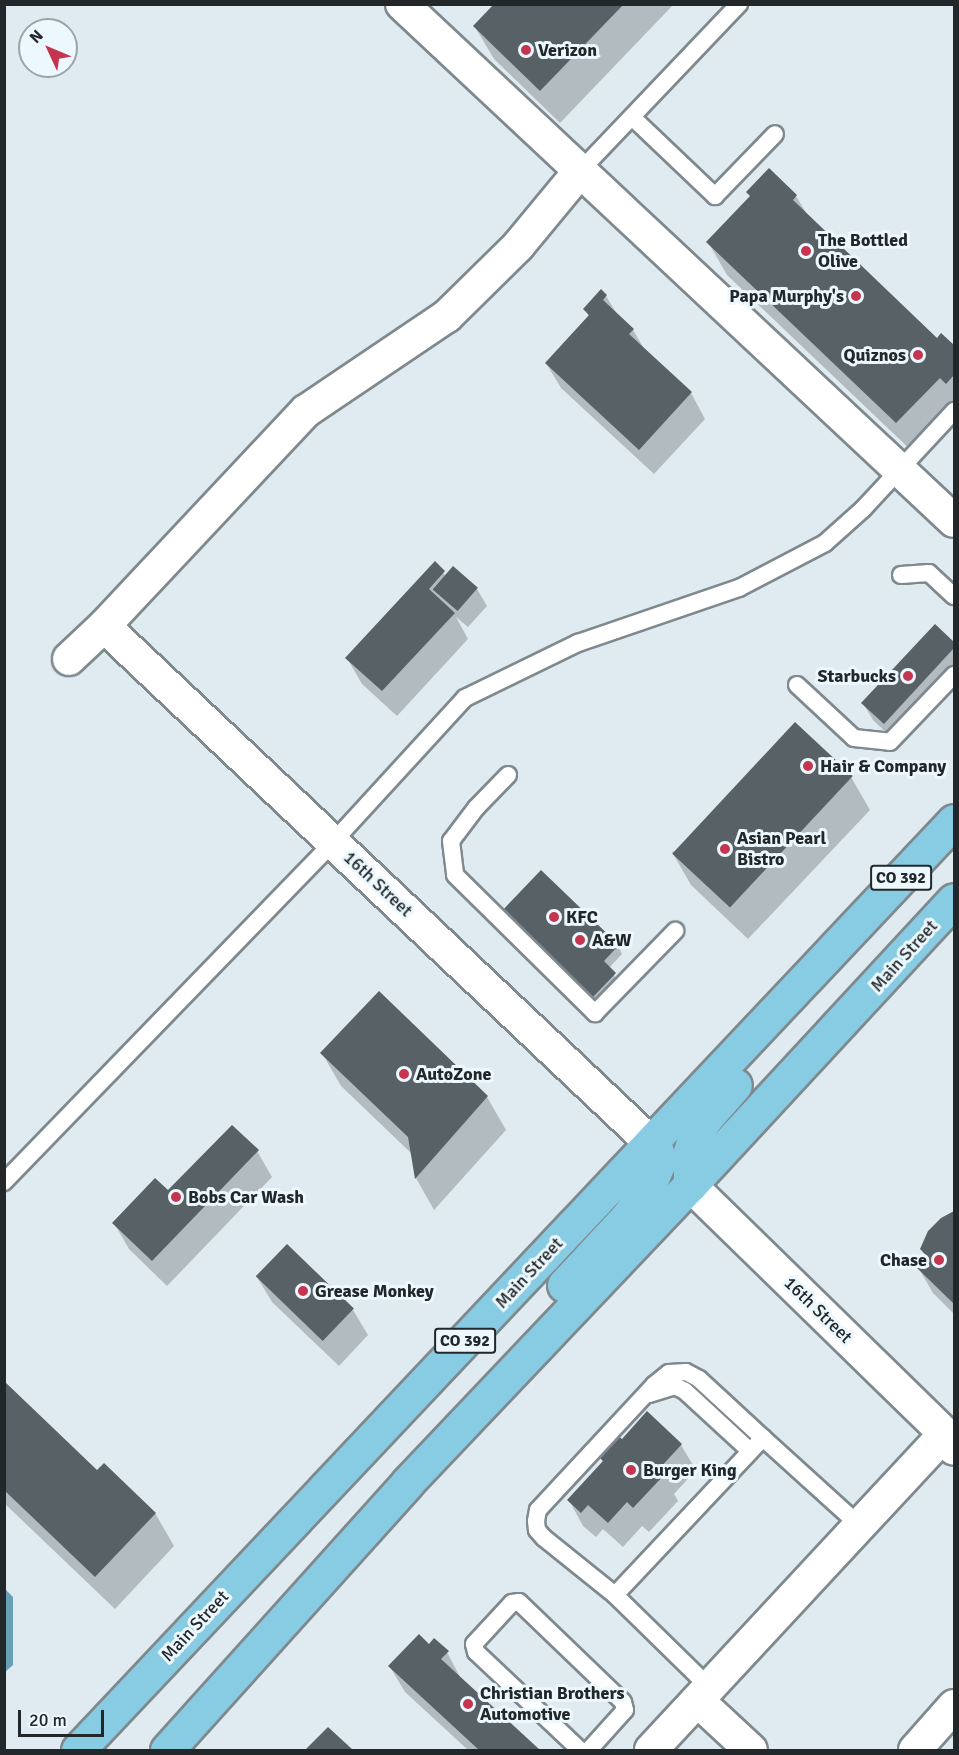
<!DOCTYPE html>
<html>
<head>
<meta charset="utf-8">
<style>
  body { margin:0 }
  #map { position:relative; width:959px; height:1755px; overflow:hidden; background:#dfebf0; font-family:Signika,sans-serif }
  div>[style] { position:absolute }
  .water>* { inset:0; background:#699fb5 }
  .shadow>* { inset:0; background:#0003 }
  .building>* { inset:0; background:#576166; transform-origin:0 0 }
  .roads { filter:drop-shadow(2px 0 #7f898e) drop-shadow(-2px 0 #7f898e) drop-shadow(0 2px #7f898e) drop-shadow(0 -2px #7f898e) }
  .lane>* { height:16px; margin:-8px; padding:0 8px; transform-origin:8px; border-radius:8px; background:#fff }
  .street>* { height:32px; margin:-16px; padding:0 16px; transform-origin:16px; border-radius:16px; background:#fff }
  .primary>* { height:33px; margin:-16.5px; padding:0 16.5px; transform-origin:16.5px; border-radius:16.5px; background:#88cce3 }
  .dots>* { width:16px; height:16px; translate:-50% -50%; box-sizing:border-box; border:3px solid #ecf8fd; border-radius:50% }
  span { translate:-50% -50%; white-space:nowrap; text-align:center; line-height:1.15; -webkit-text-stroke:6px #ecf8fd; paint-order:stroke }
  .shield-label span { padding:2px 4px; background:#ecf8fd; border:2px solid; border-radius:4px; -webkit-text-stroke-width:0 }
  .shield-label { font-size:16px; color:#222729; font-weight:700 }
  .poi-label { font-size:18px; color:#222729; font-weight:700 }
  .left { translate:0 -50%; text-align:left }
  .right { translate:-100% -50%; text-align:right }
  .street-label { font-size:18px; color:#222729 }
  .frame { position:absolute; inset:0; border:6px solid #222729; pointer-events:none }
  .north { position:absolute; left:18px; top:18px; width:60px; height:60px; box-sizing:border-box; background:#ecf8fd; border:2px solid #9ba4a8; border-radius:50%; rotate:314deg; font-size:16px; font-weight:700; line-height:24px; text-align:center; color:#222729 }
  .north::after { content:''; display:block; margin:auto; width:21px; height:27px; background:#c5354f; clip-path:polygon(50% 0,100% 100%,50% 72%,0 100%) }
  .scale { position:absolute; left:18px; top:1710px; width:86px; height:27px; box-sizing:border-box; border:3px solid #222729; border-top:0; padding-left:8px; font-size:18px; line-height:21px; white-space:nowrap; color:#222729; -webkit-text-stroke:4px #ecf8fd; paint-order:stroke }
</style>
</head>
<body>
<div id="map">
  <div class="water">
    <i style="clip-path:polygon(5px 1589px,13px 1597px,13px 1665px,5px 1672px)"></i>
  </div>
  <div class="shadow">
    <i style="clip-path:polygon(496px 4px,674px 4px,560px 123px,494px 59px,475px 27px)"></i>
    <i style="clip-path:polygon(748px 193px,796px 196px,808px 216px,937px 340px,941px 335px,954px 348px,954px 415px,916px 455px,727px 275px,708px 242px,751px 197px)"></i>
    <i style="clip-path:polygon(606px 296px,617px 314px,633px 330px,646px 352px,691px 393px,705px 419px,654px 474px,561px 388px,546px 363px,589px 317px,585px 309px)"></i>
    <i style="clip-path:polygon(435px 564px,446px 576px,477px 589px,487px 606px,468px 627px,456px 617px,468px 639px,397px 716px,362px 684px,347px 658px)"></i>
    <i style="clip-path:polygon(935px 626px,954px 645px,954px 676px,894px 740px,873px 720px,863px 703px)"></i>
    <i style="clip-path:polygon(851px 777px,870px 810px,748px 939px,691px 885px,672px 852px)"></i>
    <i style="clip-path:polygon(506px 922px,618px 946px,622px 954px,609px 968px,619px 982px,598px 1004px,578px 984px,574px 988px)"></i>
    <i style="clip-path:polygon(379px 993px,487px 1097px,506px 1130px,434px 1210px,416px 1178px,412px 1154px,341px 1086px,322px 1053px)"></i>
    <i style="clip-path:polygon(257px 1151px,272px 1177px,167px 1286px,129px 1249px,114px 1223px,168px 1193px)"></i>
    <i style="clip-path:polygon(954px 1213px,954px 1314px,933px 1293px,918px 1267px,927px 1258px,922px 1250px,942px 1219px)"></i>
    <i style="clip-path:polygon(257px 1277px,353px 1310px,368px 1335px,339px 1366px,272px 1302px)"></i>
    <i style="clip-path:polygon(4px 1383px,97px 1472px,155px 1513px,174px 1546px,115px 1609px,4px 1503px)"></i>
    <i style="clip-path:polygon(623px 1441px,681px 1445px,696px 1470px,674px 1494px,678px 1501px,649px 1532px,642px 1526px,623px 1547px,603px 1529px,596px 1537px,583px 1526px,569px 1500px,603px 1462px,600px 1456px)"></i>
    <i style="clip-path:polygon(447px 1652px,461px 1679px,537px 1750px,468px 1750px,405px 1692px,390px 1667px)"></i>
    <i style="clip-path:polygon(328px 1729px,351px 1750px,307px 1750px)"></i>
  </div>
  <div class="building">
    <i style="clip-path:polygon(494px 4px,624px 4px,540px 91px,473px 26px)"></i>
    <i style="clip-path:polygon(769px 168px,797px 195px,793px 200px,937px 338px,941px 333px,954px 345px,954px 375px,946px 384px,940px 378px,896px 423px,706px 242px,750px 196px,746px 192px)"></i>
    <i style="clip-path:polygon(601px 289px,607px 295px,603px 300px,634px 329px,629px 334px,692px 392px,639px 450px,545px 363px,589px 315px,583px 309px)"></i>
    <i style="clip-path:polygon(435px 561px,445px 571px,429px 589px,455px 613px,382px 691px,345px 658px)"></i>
    <i style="left:453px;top:566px;width:33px;height:31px;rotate:41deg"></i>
    <i style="clip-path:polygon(935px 624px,954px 642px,954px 648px,884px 724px,861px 703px)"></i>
    <i style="left:795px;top:722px;width:79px;height:180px;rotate:43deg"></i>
    <i style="clip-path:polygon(541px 870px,619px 945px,604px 961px,616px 973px,593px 997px,573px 977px,569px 981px,557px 970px,561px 966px,549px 954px,546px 958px,537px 950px,541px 946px,519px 926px,516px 929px,500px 913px)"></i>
    <i style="clip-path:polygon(379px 991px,488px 1096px,415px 1179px,408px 1137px,320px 1053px)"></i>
    <i style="clip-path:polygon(232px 1125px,259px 1150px,152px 1261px,112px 1223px,155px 1178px,168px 1190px)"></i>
    <i style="clip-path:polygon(954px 1211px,954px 1304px,916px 1267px,927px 1256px,920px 1249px,928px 1231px,941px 1218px)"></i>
    <i style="left:287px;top:1244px;width:93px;height:45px;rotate:44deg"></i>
    <i style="clip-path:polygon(4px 1381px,97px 1470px,104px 1463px,156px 1513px,95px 1577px,4px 1490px)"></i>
    <i style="clip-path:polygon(647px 1411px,682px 1444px,659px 1469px,665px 1474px,633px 1508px,627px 1502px,608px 1523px,588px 1505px,581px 1513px,567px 1500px,603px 1461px,598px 1456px,617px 1435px,622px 1439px)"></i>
    <i style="clip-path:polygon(419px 1634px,429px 1644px,434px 1638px,449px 1651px,441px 1659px,540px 1750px,479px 1750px,388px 1666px)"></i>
    <i style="clip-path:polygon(328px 1727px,353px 1750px,305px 1750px)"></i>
  </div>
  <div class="roads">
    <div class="lane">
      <i style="left:632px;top:117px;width:115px;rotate:43.6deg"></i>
      <i style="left:715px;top:196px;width:86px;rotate:-45.9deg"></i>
      <i style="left:580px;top:171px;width:231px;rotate:-46.4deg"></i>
      <i style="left:901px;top:575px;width:28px;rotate:-4deg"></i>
      <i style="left:929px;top:573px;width:34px;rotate:43deg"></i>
      <i style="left:797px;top:685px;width:78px;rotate:42.9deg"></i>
      <i style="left:854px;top:738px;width:36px;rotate:6deg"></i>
      <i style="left:890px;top:742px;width:93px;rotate:-46.3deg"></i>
      <i style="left:508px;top:775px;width:46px;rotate:134.1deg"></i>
      <i style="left:476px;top:808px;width:41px;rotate:127.1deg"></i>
      <i style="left:451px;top:841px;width:34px;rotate:83deg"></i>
      <i style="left:455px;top:875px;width:197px;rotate:44.6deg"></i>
      <i style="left:595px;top:1013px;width:115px;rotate:-45.7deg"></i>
      <i style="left:4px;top:1182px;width:473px;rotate:-45.9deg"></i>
      <i style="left:333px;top:842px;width:195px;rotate:-47.5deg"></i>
      <i style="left:465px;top:698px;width:126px;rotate:-26deg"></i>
      <i style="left:578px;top:643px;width:170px;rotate:-18.9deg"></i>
      <i style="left:739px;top:588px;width:97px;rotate:-27.6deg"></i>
      <i style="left:825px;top:543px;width:51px;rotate:-41.8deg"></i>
      <i style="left:863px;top:509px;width:134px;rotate:-47.1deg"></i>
      <i style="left:649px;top:1394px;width:27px;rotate:-17deg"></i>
      <i style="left:675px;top:1386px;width:11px;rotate:27deg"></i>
      <i style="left:685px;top:1391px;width:88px;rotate:42.7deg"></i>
      <i style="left:615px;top:1595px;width:216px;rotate:-46.7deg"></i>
      <i style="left:763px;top:1438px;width:132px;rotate:42.2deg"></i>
      <i style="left:710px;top:1688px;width:133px;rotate:-135.6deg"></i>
      <i style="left:615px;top:1595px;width:91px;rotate:-141.2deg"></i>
      <i style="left:544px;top:1538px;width:11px;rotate:-131deg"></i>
      <i style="left:537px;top:1530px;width:9px;rotate:-96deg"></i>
      <i style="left:536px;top:1521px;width:11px;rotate:-80deg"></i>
      <i style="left:538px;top:1510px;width:171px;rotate:-47.1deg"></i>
      <i style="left:654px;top:1385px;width:19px;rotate:-39deg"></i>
      <i style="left:669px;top:1373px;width:17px;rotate:-3deg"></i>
      <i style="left:686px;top:1372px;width:15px;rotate:28deg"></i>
      <i style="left:699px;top:1379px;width:87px;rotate:42.7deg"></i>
      <i style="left:580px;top:1750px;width:143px;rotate:-136.7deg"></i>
      <i style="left:476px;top:1652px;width:8px;rotate:-104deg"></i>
      <i style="left:474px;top:1644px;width:56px;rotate:-47.2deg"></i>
      <i style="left:512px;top:1603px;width:7px;rotate:-8deg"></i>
      <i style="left:519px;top:1602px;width:144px;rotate:43.9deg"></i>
      <i style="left:623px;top:1702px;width:8px;rotate:76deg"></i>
      <i style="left:625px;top:1710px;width:54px;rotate:132deg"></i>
    </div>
    <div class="street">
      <i style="left:402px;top:4px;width:756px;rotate:43.12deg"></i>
      <i style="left:104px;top:626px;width:753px;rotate:43.38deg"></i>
      <i style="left:69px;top:659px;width:48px;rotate:-43.3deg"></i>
      <i style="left:104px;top:626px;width:295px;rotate:-46.8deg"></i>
      <i style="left:306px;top:411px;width:170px;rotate:-34deg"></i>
      <i style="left:447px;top:316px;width:100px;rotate:-44.6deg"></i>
      <i style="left:518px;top:246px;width:97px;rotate:-50.4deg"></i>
      <i style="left:690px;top:1185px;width:356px;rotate:44.3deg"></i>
      <i style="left:945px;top:1434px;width:17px;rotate:59deg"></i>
      <i style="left:698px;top:1701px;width:72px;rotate:42.8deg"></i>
      <i style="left:651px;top:1750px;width:432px;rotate:-47.1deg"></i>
      <i style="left:915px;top:1750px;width:59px;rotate:-48.4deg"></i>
    </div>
    <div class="primary">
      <i style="left:690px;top:1185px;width:33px;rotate:-90deg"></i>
      <i style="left:690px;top:1152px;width:18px;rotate:-74deg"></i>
      <i style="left:695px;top:1135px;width:19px;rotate:-58deg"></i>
      <i style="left:705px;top:1119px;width:45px;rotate:-48.6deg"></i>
      <i style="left:564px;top:1285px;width:96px;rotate:-47.1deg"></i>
      <i style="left:629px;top:1215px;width:33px;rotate:-55deg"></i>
      <i style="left:648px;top:1188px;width:28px;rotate:-67deg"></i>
      <i style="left:659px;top:1162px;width:10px;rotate:-101deg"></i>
      <i style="left:657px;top:1152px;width:11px;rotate:-124deg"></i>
      <i style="left:78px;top:1750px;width:1277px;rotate:-46.68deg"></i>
      <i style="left:167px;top:1750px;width:359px;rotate:-48deg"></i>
      <i style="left:407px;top:1483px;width:411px;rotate:-46.5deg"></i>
      <i style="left:690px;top:1185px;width:388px;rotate:-47.2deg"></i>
    </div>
  </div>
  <div class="dots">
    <i style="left:526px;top:50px;background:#c5354f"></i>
    <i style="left:806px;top:251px;background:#c5354f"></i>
    <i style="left:856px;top:296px;background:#c5354f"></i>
    <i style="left:918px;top:355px;background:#c5354f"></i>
    <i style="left:908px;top:676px;background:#c5354f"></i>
    <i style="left:808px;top:766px;background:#c5354f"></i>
    <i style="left:725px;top:849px;background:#c5354f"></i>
    <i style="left:554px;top:917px;background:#c5354f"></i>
    <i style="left:580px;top:940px;background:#c5354f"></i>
    <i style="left:404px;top:1074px;background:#c5354f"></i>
    <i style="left:176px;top:1197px;background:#c5354f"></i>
    <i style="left:939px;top:1260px;background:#c5354f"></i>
    <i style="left:303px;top:1291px;background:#c5354f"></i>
    <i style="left:631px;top:1470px;background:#c5354f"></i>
    <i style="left:468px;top:1704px;background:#c5354f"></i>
  </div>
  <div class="shield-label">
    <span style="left:901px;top:878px">CO 392</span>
    <span style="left:465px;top:1341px">CO 392</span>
  </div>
  <div class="poi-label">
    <span class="left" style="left:538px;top:50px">Verizon</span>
    <span class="left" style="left:818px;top:251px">The Bottled<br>Olive</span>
    <span class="right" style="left:844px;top:296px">Papa Murphy's</span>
    <span class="right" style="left:906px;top:355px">Quiznos</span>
    <span class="right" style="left:896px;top:676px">Starbucks</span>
    <span class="left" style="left:820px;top:766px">Hair &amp; Company</span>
    <span class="left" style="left:737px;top:849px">Asian Pearl<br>Bistro</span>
    <span class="left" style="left:566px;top:917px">KFC</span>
    <span class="left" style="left:592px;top:940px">A&amp;W</span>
    <span class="left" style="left:416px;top:1074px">AutoZone</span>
    <span class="left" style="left:188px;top:1197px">Bobs Car Wash</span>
    <span class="right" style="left:927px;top:1260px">Chase</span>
    <span class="left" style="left:315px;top:1291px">Grease Monkey</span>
    <span class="left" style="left:643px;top:1470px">Burger King</span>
    <span class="left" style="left:480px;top:1704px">Christian Brothers<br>Automotive</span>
  </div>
  <div class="street-label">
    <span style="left:378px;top:884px;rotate:43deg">16th Street</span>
    <span style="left:904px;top:956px;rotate:-48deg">Main Street</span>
    <span style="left:529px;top:1273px;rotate:-47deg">Main Street</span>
    <span style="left:818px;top:1310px;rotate:44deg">16th Street</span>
    <span style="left:195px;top:1626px;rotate:-47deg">Main Street</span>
  </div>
  <div class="frame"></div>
  <div class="north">N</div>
  <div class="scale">20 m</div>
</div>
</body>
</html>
